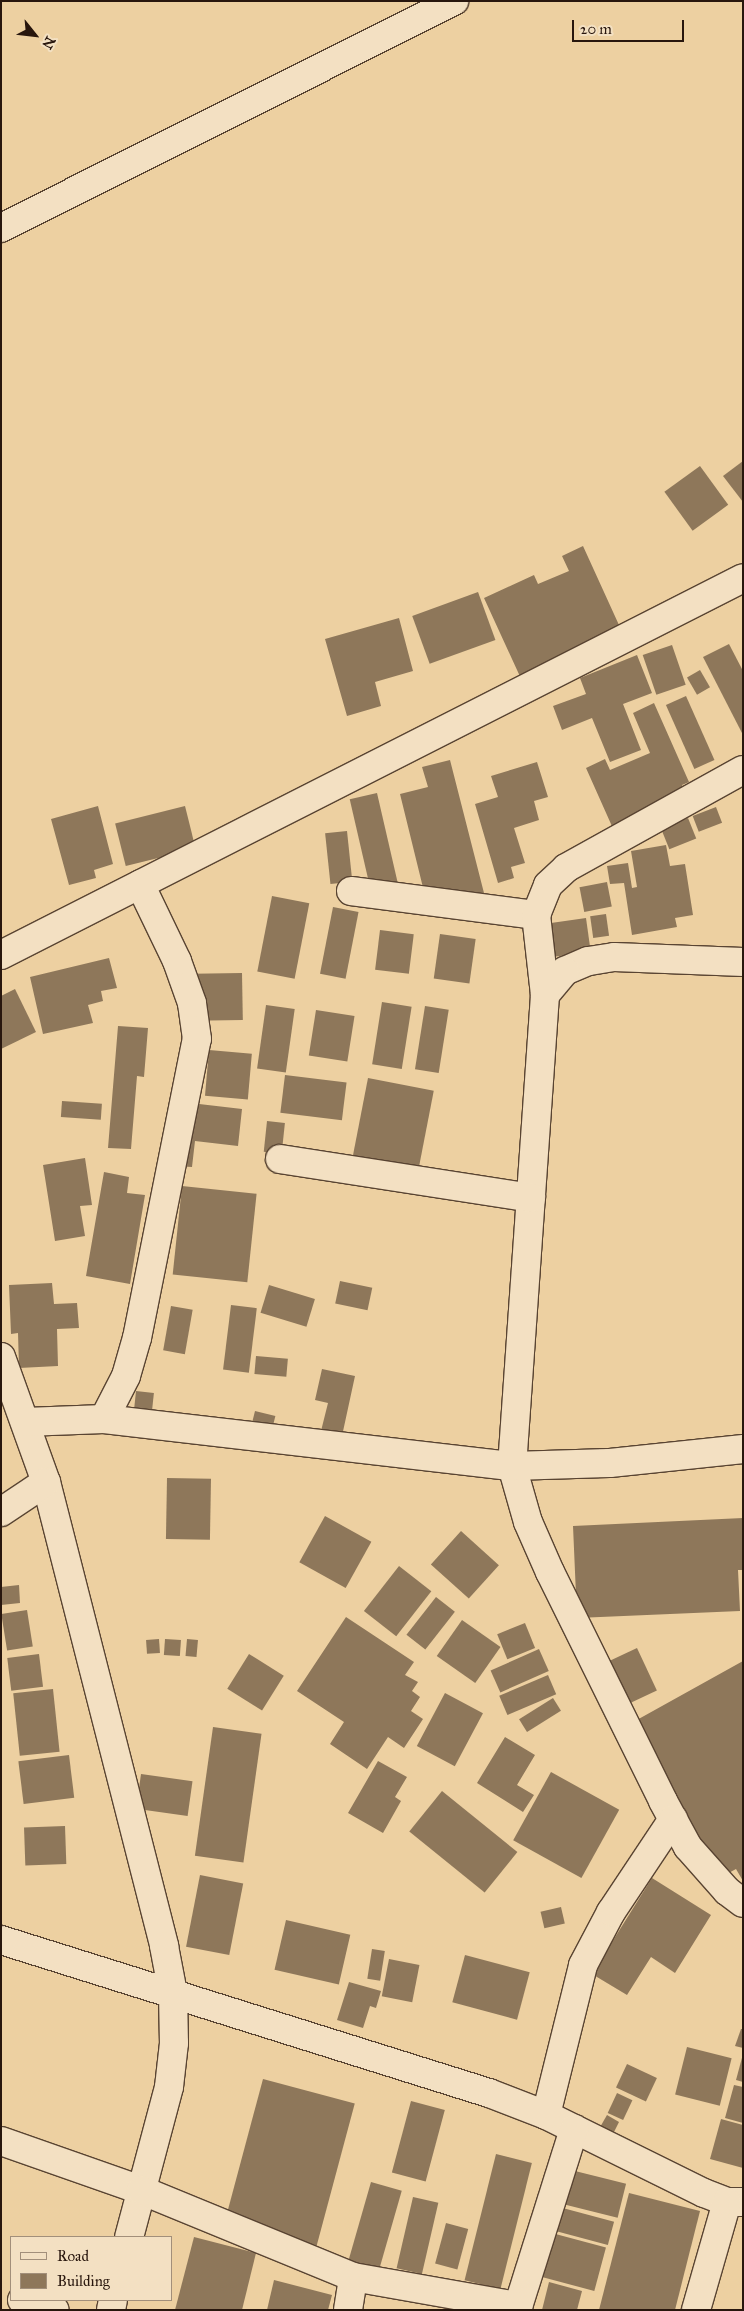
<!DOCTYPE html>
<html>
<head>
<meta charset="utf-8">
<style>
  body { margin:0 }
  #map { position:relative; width:744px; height:2311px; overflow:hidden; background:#edd0a1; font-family:"IM FELL Great Primer",serif }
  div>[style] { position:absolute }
  .building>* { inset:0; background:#8e775a; transform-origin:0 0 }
  .roads { filter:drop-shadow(1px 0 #594432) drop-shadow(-1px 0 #594432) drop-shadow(0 1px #594432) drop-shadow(0 -1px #594432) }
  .minor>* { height:28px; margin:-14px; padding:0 14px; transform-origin:14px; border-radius:14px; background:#f3e0c2 }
  .tertiary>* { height:28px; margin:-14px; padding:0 14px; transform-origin:14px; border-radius:14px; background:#f3e0c2 }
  span { translate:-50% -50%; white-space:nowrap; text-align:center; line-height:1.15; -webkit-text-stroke:4px #f3e0c2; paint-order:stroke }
  .frame { position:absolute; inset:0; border:2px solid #28160d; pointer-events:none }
  .legend { position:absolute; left:10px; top:2236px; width:162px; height:65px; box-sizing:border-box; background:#f3e0c2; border:1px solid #a28f7a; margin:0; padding:6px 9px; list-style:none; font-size:15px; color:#28160d }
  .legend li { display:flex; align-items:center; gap:10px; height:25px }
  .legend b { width:25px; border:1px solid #a28f7a }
  .north { position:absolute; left:10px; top:10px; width:50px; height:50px; -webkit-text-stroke:4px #f3e0c2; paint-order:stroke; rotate:119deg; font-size:14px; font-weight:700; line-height:20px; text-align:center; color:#28160d }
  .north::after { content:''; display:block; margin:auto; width:18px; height:22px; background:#28160d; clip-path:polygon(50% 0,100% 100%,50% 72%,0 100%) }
  .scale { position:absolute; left:572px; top:20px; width:112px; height:22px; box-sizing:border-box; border:2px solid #28160d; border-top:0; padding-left:6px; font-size:15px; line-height:18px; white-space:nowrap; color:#28160d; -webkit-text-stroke:4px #f3e0c2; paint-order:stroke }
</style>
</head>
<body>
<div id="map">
  <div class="building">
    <i style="clip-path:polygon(743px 461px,743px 502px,723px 476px)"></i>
    <i style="left:700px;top:466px;width:48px;height:44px;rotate:54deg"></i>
    <i style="clip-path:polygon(583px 546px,629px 647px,528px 694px,484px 598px,534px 575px,538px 584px,569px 571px,562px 556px)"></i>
    <i style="left:478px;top:592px;width:51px;height:70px;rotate:70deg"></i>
    <i style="clip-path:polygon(399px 618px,413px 671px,375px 682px,381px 706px,347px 716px,325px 639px)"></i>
    <i style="clip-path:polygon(729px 644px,743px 671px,743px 735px,703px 657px)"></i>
    <i style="left:672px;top:645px;width:42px;height:31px;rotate:71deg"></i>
    <i style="clip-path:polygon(637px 655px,652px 693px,623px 704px,641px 750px,610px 762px,592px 718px,562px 730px,553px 706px,586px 694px,580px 678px)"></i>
    <i style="left:700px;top:670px;width:20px;height:15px;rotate:60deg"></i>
    <i style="left:686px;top:696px;width:70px;height:22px;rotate:66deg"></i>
    <i style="clip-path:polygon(654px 703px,689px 782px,682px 785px,689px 801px,615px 833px,586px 768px,605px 759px,610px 770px,650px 753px,633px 713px)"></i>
    <i style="clip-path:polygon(450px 760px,484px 893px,428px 908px,400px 794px,428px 787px,422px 767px)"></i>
    <i style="clip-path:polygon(537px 762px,548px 797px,534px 801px,539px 820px,514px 828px,525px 863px,511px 867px,514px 878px,498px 883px,475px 804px,498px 797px,491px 776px)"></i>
    <i style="left:377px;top:793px;width:101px;height:28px;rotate:77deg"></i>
    <i style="clip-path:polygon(98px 806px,113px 864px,94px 870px,96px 878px,69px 885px,51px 819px)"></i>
    <i style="left:185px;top:806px;width:44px;height:72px;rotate:76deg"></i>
    <i style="left:716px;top:807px;width:17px;height:25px;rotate:69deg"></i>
    <i style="left:688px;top:818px;width:22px;height:29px;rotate:68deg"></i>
    <i style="left:347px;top:831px;width:51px;height:22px;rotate:84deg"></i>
    <i style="clip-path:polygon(666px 845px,670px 866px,685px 864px,693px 915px,675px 918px,677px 927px,632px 935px,624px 883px,610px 884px,607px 866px,628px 863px,632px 888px,637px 887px,631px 851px)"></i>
    <i style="left:607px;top:882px;width:25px;height:28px;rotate:79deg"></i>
    <i style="left:272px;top:896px;width:38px;height:77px;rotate:11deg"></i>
    <i style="left:333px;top:907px;width:26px;height:68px;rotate:11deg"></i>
    <i style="left:606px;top:914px;width:22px;height:16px;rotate:82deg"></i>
    <i style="left:586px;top:918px;width:34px;height:46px;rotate:82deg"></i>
    <i style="left:380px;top:930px;width:34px;height:40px;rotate:7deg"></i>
    <i style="left:440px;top:934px;width:36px;height:45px;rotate:8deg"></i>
    <i style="clip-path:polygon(109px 958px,117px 988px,101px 991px,103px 1001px,88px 1005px,93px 1023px,43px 1034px,30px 977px)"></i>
    <i style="left:242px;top:973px;width:47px;height:49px;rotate:89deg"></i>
    <i style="clip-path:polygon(15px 989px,36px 1032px,1px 1049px,1px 996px)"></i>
    <i style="left:382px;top:1002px;width:30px;height:63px;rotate:9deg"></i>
    <i style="left:266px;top:1005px;width:29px;height:64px;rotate:8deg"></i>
    <i style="left:425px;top:1006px;width:24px;height:64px;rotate:9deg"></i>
    <i style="left:316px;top:1010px;width:39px;height:46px;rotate:9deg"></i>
    <i style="clip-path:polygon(118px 1026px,148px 1028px,144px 1077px,137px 1076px,131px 1149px,108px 1148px)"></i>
    <i style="left:209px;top:1050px;width:43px;height:46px;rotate:5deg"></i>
    <i style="left:285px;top:1075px;width:62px;height:38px;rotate:7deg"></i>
    <i style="left:368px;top:1078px;width:67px;height:84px;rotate:11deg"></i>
    <i style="left:62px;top:1101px;width:40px;height:16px;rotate:4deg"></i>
    <i style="clip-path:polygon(182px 1102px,242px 1109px,238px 1146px,195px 1141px,192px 1167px,175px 1166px)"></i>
    <i style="left:267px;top:1121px;width:18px;height:31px;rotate:6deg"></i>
    <i style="clip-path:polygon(85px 1158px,92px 1205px,80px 1206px,85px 1236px,55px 1241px,43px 1165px)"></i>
    <i style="clip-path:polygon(104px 1172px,129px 1177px,127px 1193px,145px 1195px,130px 1284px,86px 1276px)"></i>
    <i style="left:182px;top:1186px;width:75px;height:89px;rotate:6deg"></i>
    <i style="left:340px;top:1281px;width:33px;height:23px;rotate:12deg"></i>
    <i style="clip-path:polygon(52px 1283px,54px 1304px,77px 1303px,79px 1328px,57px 1329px,58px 1366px,19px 1368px,18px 1333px,11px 1334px,9px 1285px)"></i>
    <i style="left:269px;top:1285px;width:48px;height:29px;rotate:17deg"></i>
    <i style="left:231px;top:1305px;width:26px;height:65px;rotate:7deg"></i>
    <i style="left:171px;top:1306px;width:22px;height:45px;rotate:10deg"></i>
    <i style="left:256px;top:1356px;width:32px;height:18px;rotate:5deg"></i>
    <i style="clip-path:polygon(322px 1369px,355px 1376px,342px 1436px,321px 1431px,328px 1403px,315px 1400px)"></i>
    <i style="left:136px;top:1391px;width:18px;height:21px;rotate:6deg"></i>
    <i style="left:255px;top:1411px;width:21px;height:15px;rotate:14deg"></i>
    <i style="left:167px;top:1478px;width:44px;height:61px;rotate:1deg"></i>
    <i style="left:325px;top:1516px;width:53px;height:53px;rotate:29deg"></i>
    <i style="clip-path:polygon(743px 1518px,743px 1570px,738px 1570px,740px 1611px,577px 1618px,573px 1526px)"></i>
    <i style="left:461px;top:1531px;width:51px;height:45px;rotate:42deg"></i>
    <i style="left:399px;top:1566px;width:41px;height:57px;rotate:38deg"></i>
    <i style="clip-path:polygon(19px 1585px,20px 1603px,1px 1605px,1px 1587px)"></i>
    <i style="left:436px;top:1597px;width:24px;height:48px;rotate:38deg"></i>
    <i style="left:27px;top:1610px;width:37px;height:26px;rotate:81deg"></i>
    <i style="clip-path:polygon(346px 1617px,414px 1662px,405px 1675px,418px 1682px,412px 1691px,420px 1697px,411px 1711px,423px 1719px,404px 1748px,388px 1737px,367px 1769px,330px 1744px,344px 1722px,297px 1691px)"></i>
    <i style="left:462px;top:1620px;width:47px;height:44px;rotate:35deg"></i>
    <i style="left:525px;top:1623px;width:27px;height:30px;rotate:68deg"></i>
    <i style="left:159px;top:1639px;width:14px;height:13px;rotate:86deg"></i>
    <i style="left:165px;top:1639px;width:16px;height:16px;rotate:4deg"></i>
    <i style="left:187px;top:1639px;width:11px;height:17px;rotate:5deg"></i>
    <i style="left:637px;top:1648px;width:47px;height:40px;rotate:65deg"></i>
    <i style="left:539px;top:1649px;width:24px;height:53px;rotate:66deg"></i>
    <i style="left:39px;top:1654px;width:33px;height:32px;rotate:83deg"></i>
    <i style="left:249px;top:1654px;width:41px;height:41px;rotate:32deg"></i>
    <i style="clip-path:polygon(743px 1661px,743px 1881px,736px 1869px,712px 1882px,626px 1726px)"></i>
    <i style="left:548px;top:1675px;width:21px;height:53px;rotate:67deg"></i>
    <i style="left:53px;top:1689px;width:63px;height:40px;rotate:84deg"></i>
    <i style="left:445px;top:1693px;width:43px;height:60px;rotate:28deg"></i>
    <i style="left:553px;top:1698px;width:15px;height:40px;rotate:58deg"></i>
    <i style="left:213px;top:1727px;width:49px;height:130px;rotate:8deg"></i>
    <i style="clip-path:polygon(505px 1737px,535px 1755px,517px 1785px,534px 1795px,523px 1812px,477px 1783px)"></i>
    <i style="left:69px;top:1755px;width:43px;height:51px;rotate:83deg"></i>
    <i style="clip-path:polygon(378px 1761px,407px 1777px,395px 1797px,401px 1801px,383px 1833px,348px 1813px)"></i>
    <i style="left:551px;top:1772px;width:78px;height:78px;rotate:29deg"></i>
    <i style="left:141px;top:1774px;width:52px;height:35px;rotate:8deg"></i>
    <i style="left:442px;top:1791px;width:97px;height:52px;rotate:39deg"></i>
    <i style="left:65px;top:1826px;width:38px;height:41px;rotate:88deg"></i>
    <i style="left:200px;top:1875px;width:44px;height:73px;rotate:11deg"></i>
    <i style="clip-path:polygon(652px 1878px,711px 1915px,675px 1973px,651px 1957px,627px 1995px,592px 1974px)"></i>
    <i style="left:561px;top:1907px;width:17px;height:21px;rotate:77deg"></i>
    <i style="left:286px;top:1920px;width:66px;height:51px;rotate:13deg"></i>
    <i style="left:372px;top:1949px;width:13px;height:30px;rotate:9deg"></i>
    <i style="left:465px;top:1955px;width:67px;height:49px;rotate:15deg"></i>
    <i style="left:389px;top:1959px;width:31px;height:38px;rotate:11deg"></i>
    <i style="clip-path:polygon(349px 1982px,381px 1991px,376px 2008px,370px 2006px,363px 2028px,337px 2020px)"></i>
    <i style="clip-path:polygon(741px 2029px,743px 2029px,743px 2048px,735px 2046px)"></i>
    <i style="left:687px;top:2047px;width:46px;height:49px;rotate:14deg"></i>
    <i style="clip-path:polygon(743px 2054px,743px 2082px,736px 2080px)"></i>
    <i style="left:627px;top:2064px;width:33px;height:26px;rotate:25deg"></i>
    <i style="left:263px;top:2079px;width:95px;height:147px;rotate:15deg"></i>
    <i style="clip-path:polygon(734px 2085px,743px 2087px,743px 2123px,725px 2118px)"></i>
    <i style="left:617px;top:2093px;width:17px;height:22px;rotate:25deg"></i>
    <i style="left:411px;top:2101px;width:35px;height:74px;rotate:15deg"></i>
    <i style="clip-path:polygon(607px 2115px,619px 2122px,612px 2136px,591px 2143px)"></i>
    <i style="clip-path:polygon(721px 2119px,743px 2125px,743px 2168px,710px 2159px)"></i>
    <i style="left:496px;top:2154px;width:37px;height:130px;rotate:14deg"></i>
    <i style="left:563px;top:2168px;width:65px;height:35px;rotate:14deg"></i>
    <i style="left:371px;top:2182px;width:32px;height:91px;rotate:16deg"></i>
    <i style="clip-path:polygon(629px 2193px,700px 2211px,675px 2310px,599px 2310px)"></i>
    <i style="left:413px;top:2197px;width:26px;height:73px;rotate:13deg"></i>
    <i style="left:559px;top:2207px;width:57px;height:24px;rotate:15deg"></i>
    <i style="left:446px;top:2223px;width:23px;height:42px;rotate:15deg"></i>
    <i style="left:548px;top:2232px;width:60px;height:45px;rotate:15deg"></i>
    <i style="clip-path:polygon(194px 2237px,256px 2253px,242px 2310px,175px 2310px)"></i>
    <i style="clip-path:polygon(274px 2280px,332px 2295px,328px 2310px,267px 2310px)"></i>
    <i style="clip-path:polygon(549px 2282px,582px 2291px,577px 2310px,542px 2310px)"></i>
  </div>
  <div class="roads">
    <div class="minor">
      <i style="left:351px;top:891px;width:187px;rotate:7.4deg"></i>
      <i style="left:1px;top:955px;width:832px;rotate:-26.93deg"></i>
      <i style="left:743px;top:962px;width:129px;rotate:-177.8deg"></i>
      <i style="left:614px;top:957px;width:26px;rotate:171deg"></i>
      <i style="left:588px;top:961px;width:25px;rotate:157deg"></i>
      <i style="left:565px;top:971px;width:31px;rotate:130deg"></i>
      <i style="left:545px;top:995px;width:472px;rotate:94deg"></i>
      <i style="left:512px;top:1466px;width:58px;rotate:74.1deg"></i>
      <i style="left:528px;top:1522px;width:55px;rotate:66.3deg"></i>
      <i style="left:550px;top:1572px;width:255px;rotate:63.7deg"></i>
      <i style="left:663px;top:1801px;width:52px;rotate:61.5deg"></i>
      <i style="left:688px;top:1847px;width:59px;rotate:48.4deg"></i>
      <i style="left:727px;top:1891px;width:20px;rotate:37deg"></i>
      <i style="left:545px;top:995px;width:81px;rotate:-96.4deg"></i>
      <i style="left:536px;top:915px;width:32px;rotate:-68deg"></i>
      <i style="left:548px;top:885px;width:25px;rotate:-43deg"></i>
      <i style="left:566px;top:868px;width:202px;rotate:-29deg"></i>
      <i style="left:280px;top:1159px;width:254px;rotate:8.8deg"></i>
      <i style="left:1px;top:1357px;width:133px;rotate:70.2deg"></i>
      <i style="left:46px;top:1482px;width:479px;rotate:75.7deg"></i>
      <i style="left:164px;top:1946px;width:48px;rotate:79.2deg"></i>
      <i style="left:173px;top:1993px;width:50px;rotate:88.9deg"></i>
      <i style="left:174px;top:2043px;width:44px;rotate:96.5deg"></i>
      <i style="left:169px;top:2087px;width:155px;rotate:104.9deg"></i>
      <i style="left:104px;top:1419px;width:48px;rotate:-62.9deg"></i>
      <i style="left:126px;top:1376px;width:40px;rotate:-74deg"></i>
      <i style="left:137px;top:1338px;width:305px;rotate:-78.7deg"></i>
      <i style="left:197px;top:1039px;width:36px;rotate:-98deg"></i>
      <i style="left:192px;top:1003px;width:45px;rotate:-109.7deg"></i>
      <i style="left:177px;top:961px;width:85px;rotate:-115.7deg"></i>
      <i style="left:25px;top:1422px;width:79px;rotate:-2.2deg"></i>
      <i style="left:104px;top:1419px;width:411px;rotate:6.6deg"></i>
      <i style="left:512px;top:1466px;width:98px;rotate:-1.8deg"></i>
      <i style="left:610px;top:1463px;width:134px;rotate:-6deg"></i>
      <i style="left:1px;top:1512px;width:54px;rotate:-33.7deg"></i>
      <i style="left:1px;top:1940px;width:511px;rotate:17.41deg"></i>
      <i style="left:489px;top:2093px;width:61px;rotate:21.1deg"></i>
      <i style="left:546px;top:2115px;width:176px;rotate:26.3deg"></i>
      <i style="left:704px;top:2193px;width:25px;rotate:21deg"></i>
      <i style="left:727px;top:2202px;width:16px"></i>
      <i style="left:546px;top:2115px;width:154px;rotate:-76.1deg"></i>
      <i style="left:583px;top:1965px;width:60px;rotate:-62.2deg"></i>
      <i style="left:611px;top:1912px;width:112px;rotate:-56.3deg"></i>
      <i style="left:1px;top:2141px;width:148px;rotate:19.3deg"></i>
      <i style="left:141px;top:2190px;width:229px;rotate:22.3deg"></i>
      <i style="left:353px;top:2277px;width:168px;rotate:10deg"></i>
      <i style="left:22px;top:2300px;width:34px;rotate:17deg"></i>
      <i style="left:111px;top:2310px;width:10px;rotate:-79deg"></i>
      <i style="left:348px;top:2310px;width:33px;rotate:-81deg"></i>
      <i style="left:517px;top:2310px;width:190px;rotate:-72.5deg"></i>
      <i style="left:696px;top:2310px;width:112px;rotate:-74deg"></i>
    </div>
    <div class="tertiary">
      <i style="left:1px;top:228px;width:507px;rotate:-26.62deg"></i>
    </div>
  </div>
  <div class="frame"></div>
  <ul class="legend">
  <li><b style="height:6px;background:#f3e0c2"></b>Road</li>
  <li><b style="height:14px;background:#8e775a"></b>Building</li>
  </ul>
  <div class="north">N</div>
  <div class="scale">20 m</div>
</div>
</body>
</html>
